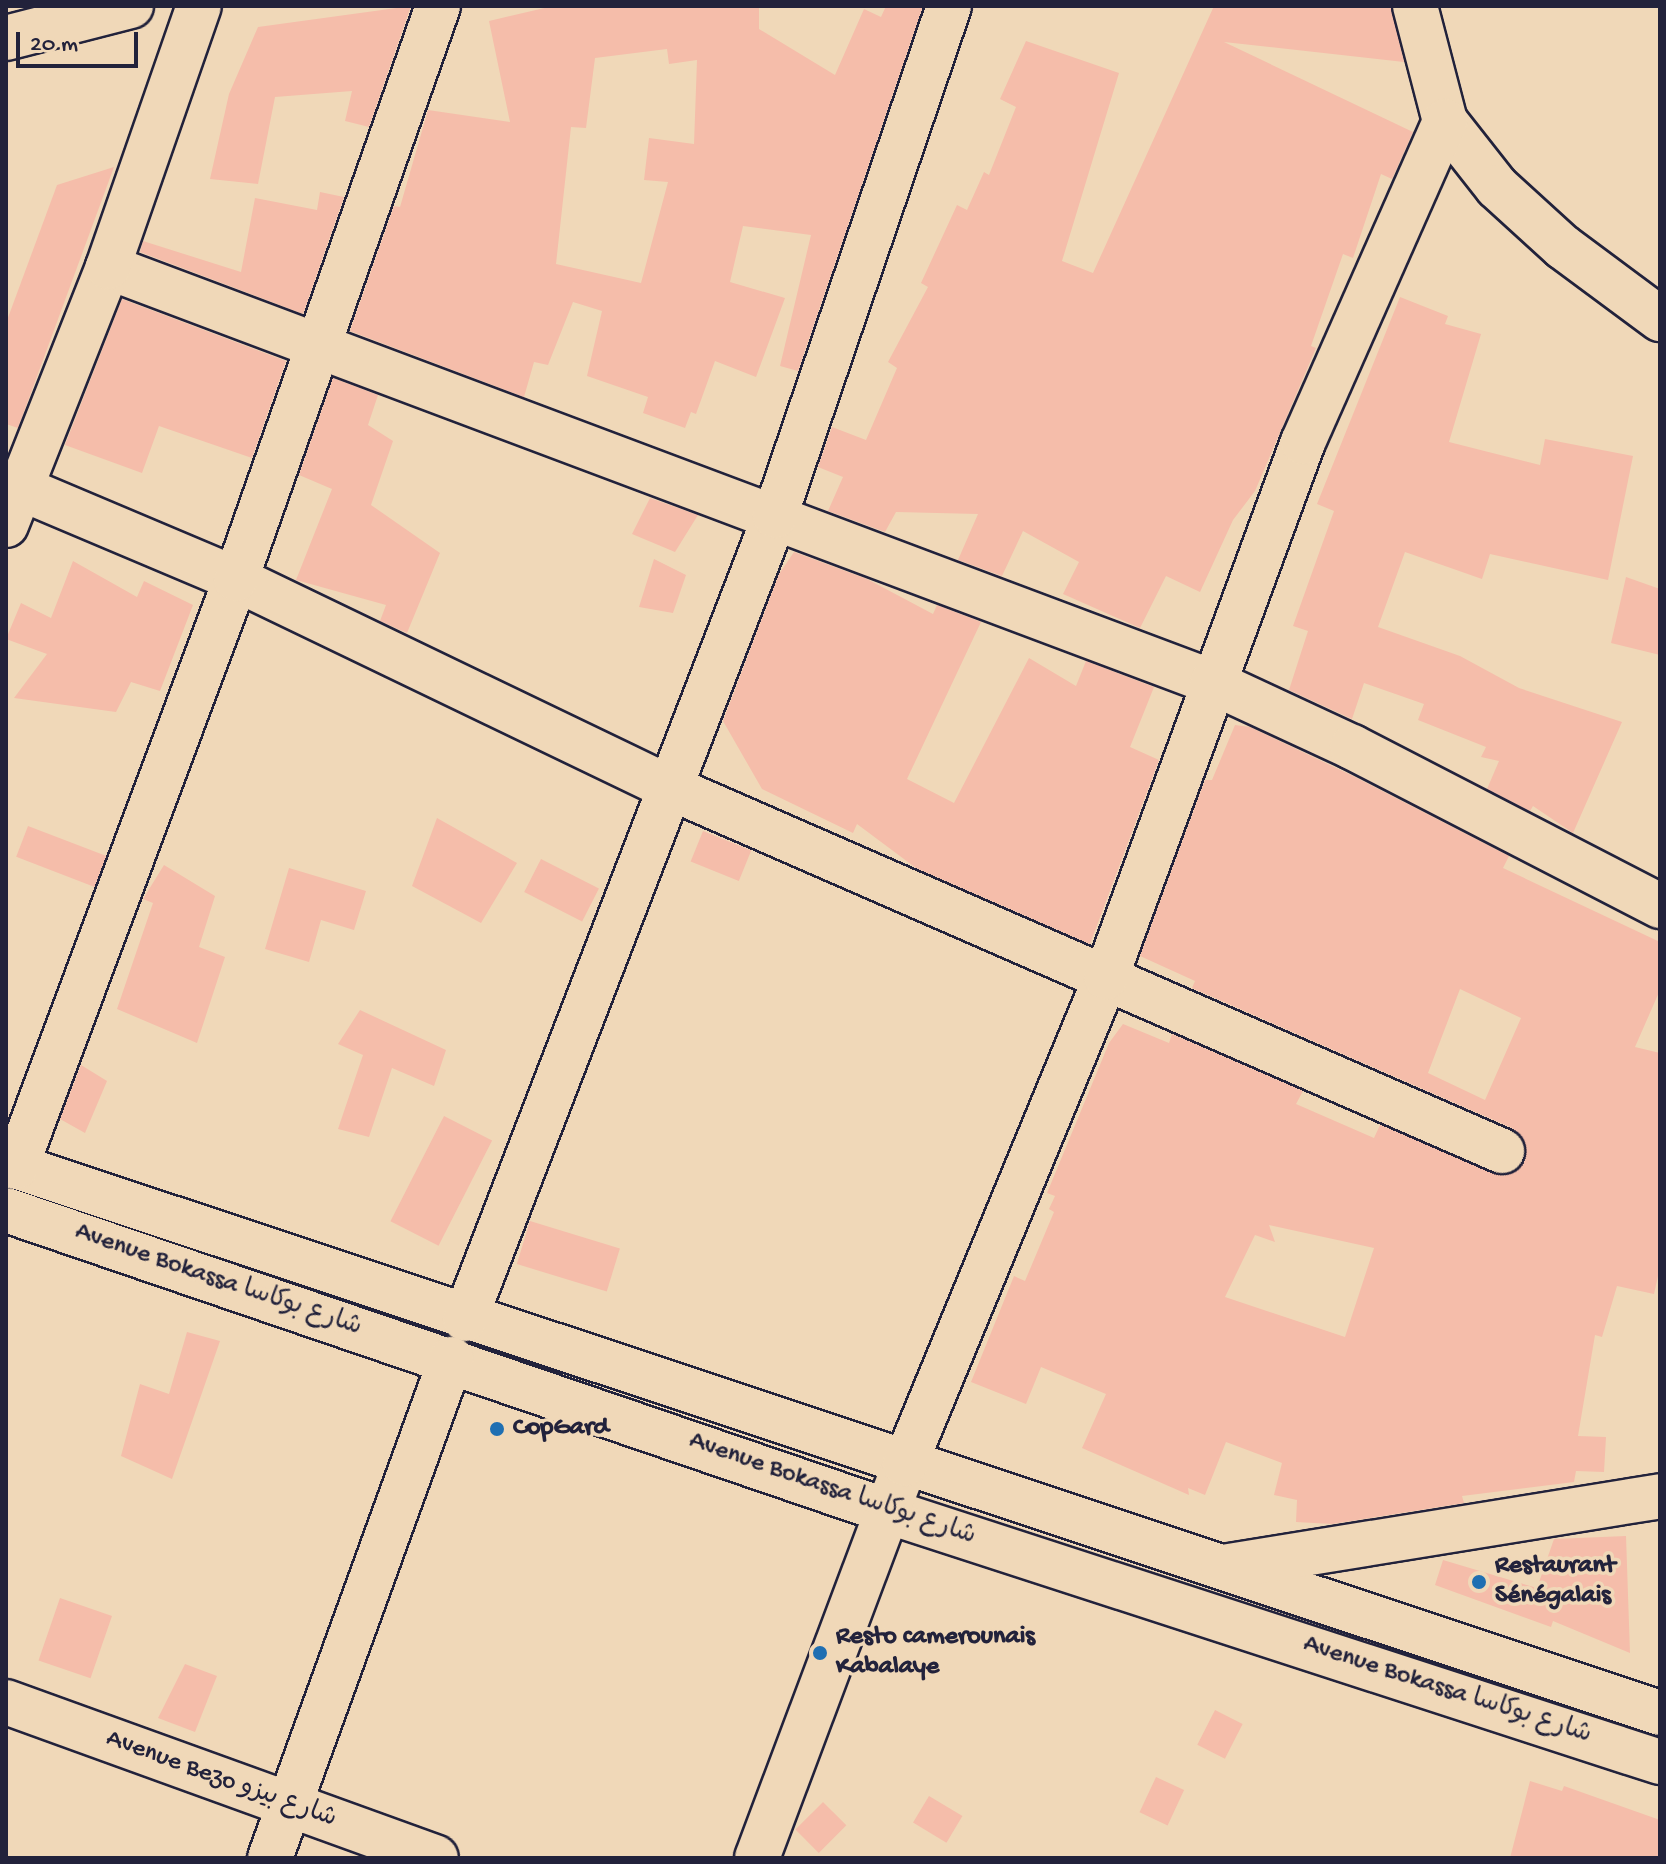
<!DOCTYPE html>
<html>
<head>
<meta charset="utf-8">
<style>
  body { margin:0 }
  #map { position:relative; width:1666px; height:1864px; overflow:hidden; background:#f0d8b8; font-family:"Gochi Hand","Playpen Sans Arabic",sans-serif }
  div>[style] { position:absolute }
  .building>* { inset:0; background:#f5bdaa; transform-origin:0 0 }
  .roads { filter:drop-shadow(2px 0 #22223b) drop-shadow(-2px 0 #22223b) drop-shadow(0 2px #22223b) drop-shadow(0 -2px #22223b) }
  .minor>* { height:44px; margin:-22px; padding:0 22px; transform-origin:22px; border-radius:22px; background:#f0d8b8 }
  .dots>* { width:22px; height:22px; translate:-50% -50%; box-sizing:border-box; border:4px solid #f0d8b8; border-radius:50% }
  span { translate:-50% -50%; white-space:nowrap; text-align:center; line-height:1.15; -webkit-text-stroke:7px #f0d8b8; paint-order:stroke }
  .street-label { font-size:26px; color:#22223b }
  .poi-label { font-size:26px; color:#22223b; font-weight:700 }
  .left { translate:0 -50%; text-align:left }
  .frame { position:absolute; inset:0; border:8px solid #22223b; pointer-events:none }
  .scale { position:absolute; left:16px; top:32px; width:122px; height:36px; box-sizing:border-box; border:4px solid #22223b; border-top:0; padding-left:10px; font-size:24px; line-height:28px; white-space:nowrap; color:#22223b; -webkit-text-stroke:6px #f0d8b8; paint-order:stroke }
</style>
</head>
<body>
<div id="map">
  <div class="building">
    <i style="clip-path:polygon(411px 6px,369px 127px,345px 121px,352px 91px,275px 97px,258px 184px,210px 179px,229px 94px,258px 27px)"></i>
    <i style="clip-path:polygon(evenodd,553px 6px,759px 6px,759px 29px,835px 75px,864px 9px,881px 17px,886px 6px,923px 6px,798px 371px,780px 366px,811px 235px,743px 226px,730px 282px,785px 298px,756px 377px,715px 361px,696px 414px,691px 412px,685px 428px,643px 413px,648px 397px,587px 376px,602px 311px,573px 302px,548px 365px,534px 362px,524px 397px,350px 331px,394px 206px,400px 207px,428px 110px,510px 122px,489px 21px,553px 6px,667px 49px,669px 64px,697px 60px,694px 144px,649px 138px,644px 180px,668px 182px,641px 283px,556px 264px,571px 127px,586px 128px,595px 58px,667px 49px)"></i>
    <i style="clip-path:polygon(1214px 6px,1391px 6px,1404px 62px,1224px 42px,1413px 132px,1392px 179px,1381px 174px,1353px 258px,1343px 254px,1311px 346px,1316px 348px,1255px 491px,1233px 520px,1200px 592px,1166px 576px,1140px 628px,1063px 594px,1079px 562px,1023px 531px,1002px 576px,958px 560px,978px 514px,896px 512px,885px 532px,828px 511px,843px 477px,818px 467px,832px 427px,866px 440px,897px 368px,888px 362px,928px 287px,921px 283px,957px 205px,967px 210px,984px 172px,989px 175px,1016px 107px,1000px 99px,1026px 41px,1119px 73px,1062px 261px,1093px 273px)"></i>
    <i style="clip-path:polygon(114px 167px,18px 428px,6px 424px,6px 323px,57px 185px)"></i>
    <i style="clip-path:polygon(320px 192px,344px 197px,303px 314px,140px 252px,143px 241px,241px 272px,255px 198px,317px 210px)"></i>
    <i style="clip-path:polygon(1400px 297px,1448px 316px,1445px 324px,1481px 334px,1449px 442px,1540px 465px,1545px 439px,1633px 456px,1608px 580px,1490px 554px,1482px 579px,1405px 552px,1378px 627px,1460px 656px,1519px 688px,1622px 722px,1573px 833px,1533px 806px,1530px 811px,1487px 789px,1499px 761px,1481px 757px,1486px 747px,1418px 720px,1424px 704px,1364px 683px,1352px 719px,1289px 690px,1308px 631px,1293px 626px,1334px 511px,1317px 504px)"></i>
    <i style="clip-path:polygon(122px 299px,286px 361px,252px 458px,159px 426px,142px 473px,65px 445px)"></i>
    <i style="clip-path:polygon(333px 378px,378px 395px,368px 425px,393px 441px,371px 505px,440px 553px,407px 633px,380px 621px,386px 605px,296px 580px,332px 489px,299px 475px)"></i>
    <i style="clip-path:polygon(650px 498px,698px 515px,675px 552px,632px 534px)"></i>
    <i style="clip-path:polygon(794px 552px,867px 579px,933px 614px,937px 605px,981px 622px,907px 779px,954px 803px,1029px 658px,1076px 686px,1086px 661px,1154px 687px,1130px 747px,1159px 760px,1090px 944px,916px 868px,857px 824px,853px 833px,762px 789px,723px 721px,779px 574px)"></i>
    <i style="clip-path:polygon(654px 559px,686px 575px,673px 613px,639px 607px)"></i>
    <i style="clip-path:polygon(73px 561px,137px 597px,144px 581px,193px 605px,160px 691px,131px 682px,116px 712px,14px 698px,47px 654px,6px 639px,21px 603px,51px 618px)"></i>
    <i style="clip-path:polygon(1626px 577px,1660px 589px,1660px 655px,1611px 643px)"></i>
    <i style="clip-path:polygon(evenodd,1235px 725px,1250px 727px,1351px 775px,1509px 856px,1503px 868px,1660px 942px,1660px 990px,1635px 1047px,1660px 1053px,1660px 1267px,1654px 1294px,1617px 1286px,1602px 1337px,1595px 1335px,1578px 1436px,1606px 1437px,1604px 1472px,1576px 1471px,1574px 1482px,1462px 1496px,1464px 1503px,1332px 1524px,1296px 1522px,1297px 1500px,1274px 1495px,1282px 1463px,1226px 1442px,1205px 1495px,1188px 1488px,1189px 1495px,1082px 1448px,1106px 1394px,1041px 1367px,1026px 1404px,971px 1382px,1014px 1276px,1025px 1281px,1054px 1212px,1049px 1209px,1055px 1196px,1047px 1193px,1109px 1043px,1123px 1024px,1169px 1043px,1172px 1034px,1303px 1091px,1296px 1104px,1374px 1138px,1380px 1125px,1504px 1176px,1525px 1160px,1522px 1137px,1512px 1128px,1192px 988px,1195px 981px,1140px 956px,1205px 780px,1212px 780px,1235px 725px,1460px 989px,1521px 1018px,1485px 1100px,1428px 1073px,1460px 989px,1235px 725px,1269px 1225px,1374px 1248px,1345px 1337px,1225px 1297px,1255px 1235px,1275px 1242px,1269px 1225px)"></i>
    <i style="clip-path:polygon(437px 818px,517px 863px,481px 923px,412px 886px)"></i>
    <i style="left:28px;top:826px;width:84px;height:33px;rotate:21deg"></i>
    <i style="left:703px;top:831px;width:52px;height:33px;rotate:22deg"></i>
    <i style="left:541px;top:859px;width:65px;height:37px;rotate:27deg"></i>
    <i style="clip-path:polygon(164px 865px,215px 896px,199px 947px,225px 957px,197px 1043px,117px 1009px,153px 903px,143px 899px)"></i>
    <i style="clip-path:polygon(289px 868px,366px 891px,354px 930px,321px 920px,309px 962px,265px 949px)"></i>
    <i style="clip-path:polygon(360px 1010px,446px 1050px,434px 1086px,392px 1068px,369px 1137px,338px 1129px,363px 1055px,338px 1044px)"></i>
    <i style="clip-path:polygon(81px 1065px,107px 1081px,85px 1133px,60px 1119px)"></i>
    <i style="left:444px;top:1116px;width:54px;height:118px;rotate:27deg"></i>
    <i style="left:530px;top:1221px;width:94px;height:45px;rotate:17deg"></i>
    <i style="clip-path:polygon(187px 1332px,220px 1341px,172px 1479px,121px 1456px,140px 1384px,169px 1394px)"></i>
    <i style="clip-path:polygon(1626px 1536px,1630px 1653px,1553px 1621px,1551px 1627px,1435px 1585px,1443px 1560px,1537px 1588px,1554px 1539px)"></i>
    <i style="left:60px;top:1598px;width:55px;height:66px;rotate:19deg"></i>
    <i style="clip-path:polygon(185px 1664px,217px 1676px,195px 1732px,158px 1718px)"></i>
    <i style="left:1215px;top:1710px;width:31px;height:39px;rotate:27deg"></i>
    <i style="left:1156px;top:1777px;width:31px;height:39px;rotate:25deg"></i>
    <i style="clip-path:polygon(1530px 1781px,1562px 1791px,1564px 1786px,1660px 1820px,1660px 1858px,1510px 1858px)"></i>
    <i style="left:929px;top:1796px;width:39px;height:31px;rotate:31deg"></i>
    <i style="left:823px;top:1802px;width:33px;height:39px;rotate:45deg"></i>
  </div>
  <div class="roads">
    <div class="minor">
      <i style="left:1415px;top:6px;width:119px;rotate:75.4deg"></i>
      <i style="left:1445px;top:121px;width:84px;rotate:51.8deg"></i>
      <i style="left:1497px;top:187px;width:89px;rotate:42.3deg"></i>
      <i style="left:1563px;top:247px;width:121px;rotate:36.6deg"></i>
      <i style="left:6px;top:38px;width:129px;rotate:-14.4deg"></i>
      <i style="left:108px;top:267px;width:1179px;rotate:20.6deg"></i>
      <i style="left:1212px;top:682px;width:154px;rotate:24.9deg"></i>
      <i style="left:1352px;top:747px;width:347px;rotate:27.3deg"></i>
      <i style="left:6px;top:482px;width:250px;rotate:22.9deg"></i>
      <i style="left:236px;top:579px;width:483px;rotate:25.7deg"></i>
      <i style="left:671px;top:788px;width:907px;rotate:23.6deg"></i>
      <i style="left:6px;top:525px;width:277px;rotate:-68.4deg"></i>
      <i style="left:108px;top:267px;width:276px;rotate:-70.8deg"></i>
      <i style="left:6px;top:1163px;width:1743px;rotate:18.39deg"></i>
      <i style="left:16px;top:1167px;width:628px;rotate:-69.49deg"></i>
      <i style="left:236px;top:579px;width:608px;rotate:-70.58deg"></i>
      <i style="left:6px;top:1210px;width:934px;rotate:18.86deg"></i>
      <i style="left:890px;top:1512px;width:810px;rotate:17.99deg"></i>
      <i style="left:465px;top:1319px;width:861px;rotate:-68.89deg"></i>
      <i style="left:775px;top:516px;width:539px;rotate:-71.16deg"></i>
      <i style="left:1223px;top:1567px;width:443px;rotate:-9.2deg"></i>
      <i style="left:6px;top:1702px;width:457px;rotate:19.9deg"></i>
      <i style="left:270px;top:1858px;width:531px;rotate:-70.06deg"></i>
      <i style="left:757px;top:1858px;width:421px;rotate:-69.4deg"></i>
      <i style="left:905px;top:1464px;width:527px;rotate:-67.57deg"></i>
      <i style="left:1106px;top:977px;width:570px;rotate:-69.79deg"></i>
      <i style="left:1303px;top:442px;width:351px;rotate:-66.1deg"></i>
    </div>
  </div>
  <div class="dots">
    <i style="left:497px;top:1429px;background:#1f6fb2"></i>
    <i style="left:1479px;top:1582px;background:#1f6fb2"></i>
    <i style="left:820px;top:1653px;background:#1f6fb2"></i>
  </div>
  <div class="street-label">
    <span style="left:218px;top:1281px;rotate:19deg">Avenue Bokassa شارع بوكاسا</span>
    <span style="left:832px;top:1490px;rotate:19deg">Avenue Bokassa شارع بوكاسا</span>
    <span style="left:1447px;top:1691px;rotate:18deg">Avenue Bokassa شارع بوكاسا</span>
    <span style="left:221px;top:1780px;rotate:20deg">Avenue Bezo شارع بيزو</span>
  </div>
  <div class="poi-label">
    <span class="left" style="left:513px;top:1429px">CopGard</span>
    <span class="left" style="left:1495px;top:1582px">Restaurant<br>Sénégalais</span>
    <span class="left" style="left:836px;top:1653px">Resto camerounais<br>Kabalaye</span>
  </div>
  <div class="frame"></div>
  <div class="scale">20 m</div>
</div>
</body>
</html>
